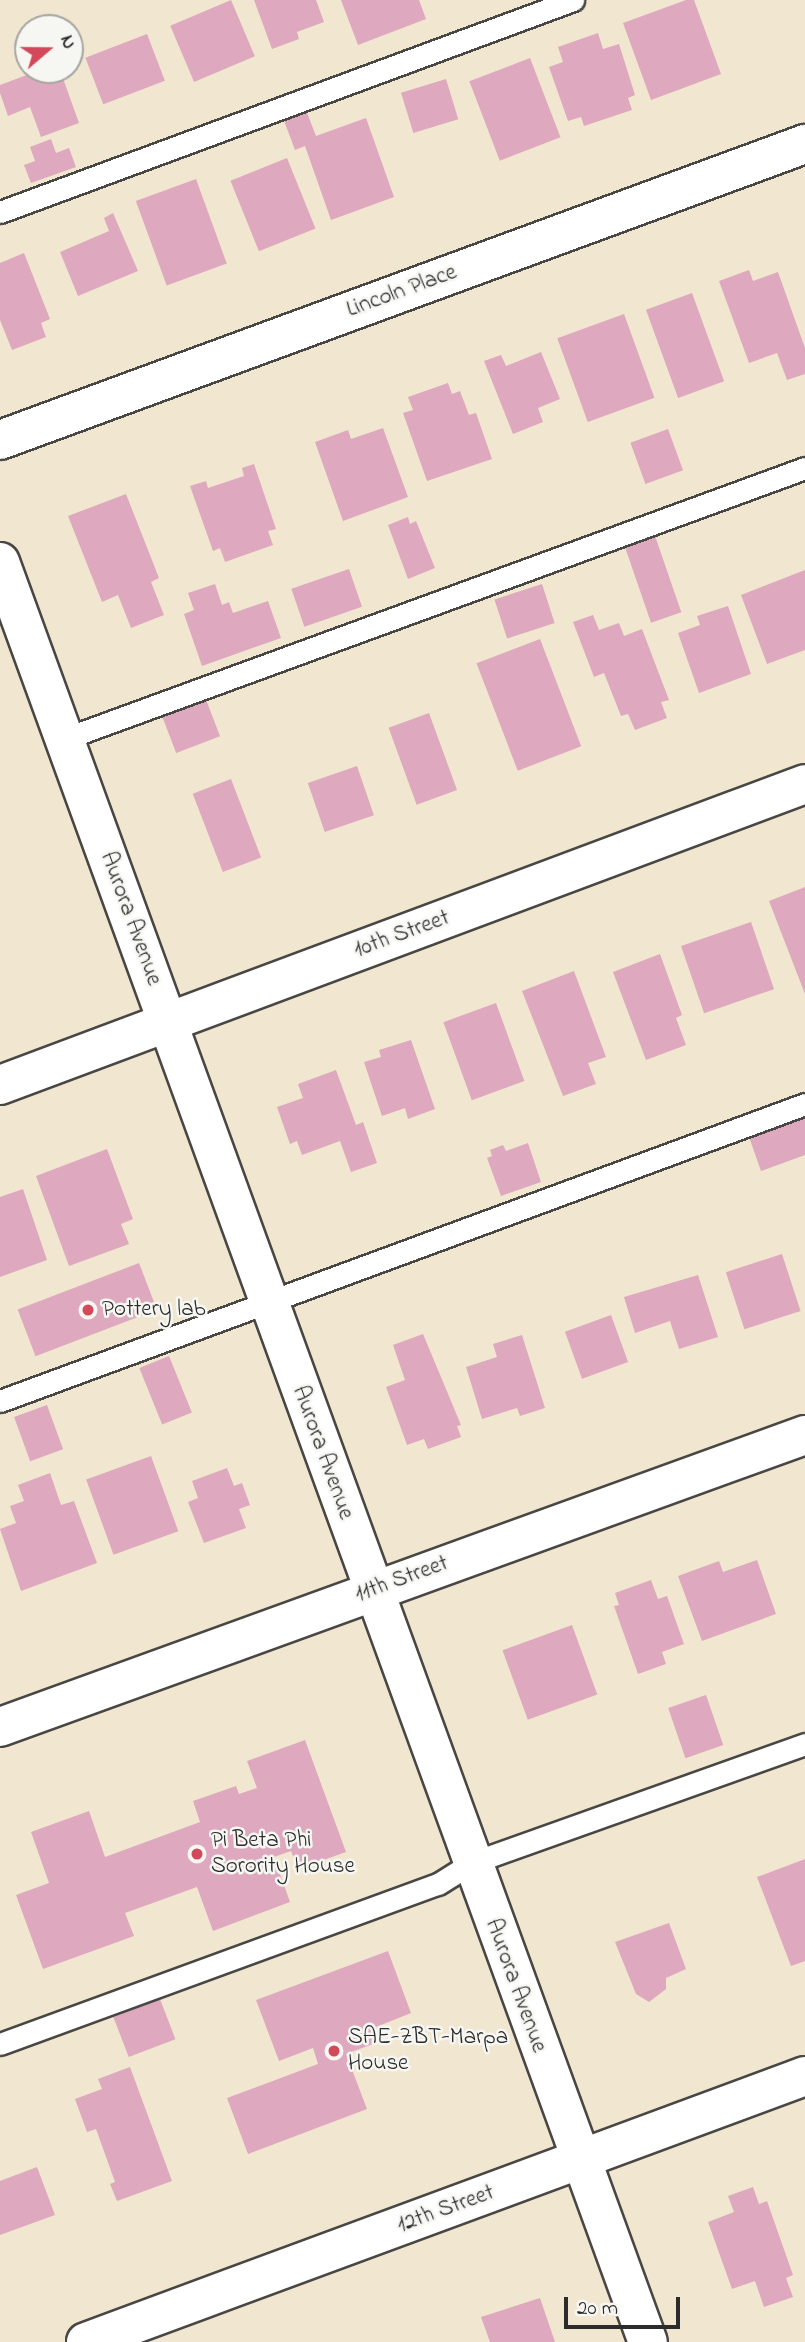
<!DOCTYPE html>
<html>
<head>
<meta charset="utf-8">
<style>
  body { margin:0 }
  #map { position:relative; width:805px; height:2342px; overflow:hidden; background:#f1e6d0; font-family:"Indie Flower",sans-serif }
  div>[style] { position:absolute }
  .building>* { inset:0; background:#dea9be; transform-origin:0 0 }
  .roads { filter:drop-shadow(2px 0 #494744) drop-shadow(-2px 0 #494744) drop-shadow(0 2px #494744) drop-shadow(0 -2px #494744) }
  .service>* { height:21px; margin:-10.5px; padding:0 10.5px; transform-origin:10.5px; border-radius:10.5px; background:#fff }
  .minor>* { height:38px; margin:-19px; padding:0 19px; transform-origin:19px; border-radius:19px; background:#fff }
  .dots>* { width:19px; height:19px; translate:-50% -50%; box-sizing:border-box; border:4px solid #f6f6f2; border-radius:50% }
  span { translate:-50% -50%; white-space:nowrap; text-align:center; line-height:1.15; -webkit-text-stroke:5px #f6f6f2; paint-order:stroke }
  .street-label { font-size:23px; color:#2b2b2b }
  .poi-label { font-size:23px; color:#2b2b2b }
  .left { translate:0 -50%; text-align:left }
  .north { position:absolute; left:14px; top:14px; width:70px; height:70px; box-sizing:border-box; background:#f6f6f2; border:2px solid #a5a5a2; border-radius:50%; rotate:70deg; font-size:19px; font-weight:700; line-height:28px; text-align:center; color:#2b2b2b }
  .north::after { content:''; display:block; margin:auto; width:24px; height:32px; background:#d1495b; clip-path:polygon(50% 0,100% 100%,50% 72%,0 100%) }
  .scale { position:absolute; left:564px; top:2297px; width:116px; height:32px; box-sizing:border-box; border:4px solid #2b2b2b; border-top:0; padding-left:9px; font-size:21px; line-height:24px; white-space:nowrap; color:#2b2b2b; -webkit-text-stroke:5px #f6f6f2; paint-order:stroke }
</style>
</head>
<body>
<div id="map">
  <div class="building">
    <i style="left:231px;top:0;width:61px;height:66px;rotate:67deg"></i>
    <i style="clip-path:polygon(254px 0,316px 0,324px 22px,297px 32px,299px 39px,272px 49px)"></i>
    <i style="clip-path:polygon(341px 0,419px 0,426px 19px,358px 45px)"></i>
    <i style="clip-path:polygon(686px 0,694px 0,721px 74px,651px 100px,623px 23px)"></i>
    <i style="clip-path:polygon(598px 33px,603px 49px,619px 44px,635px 95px,628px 98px,632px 110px,584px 126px,581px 117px,568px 121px,549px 67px,563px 62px,558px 47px)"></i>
    <i style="left:147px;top:34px;width:50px;height:66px;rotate:69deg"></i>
    <i style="left:530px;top:58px;width:85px;height:65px;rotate:69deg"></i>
    <i style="clip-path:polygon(40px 70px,60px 70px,79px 123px,41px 137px,30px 107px,8px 116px,0 93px,0 85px)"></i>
    <i style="left:446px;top:79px;width:42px;height:47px;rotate:73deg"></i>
    <i style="clip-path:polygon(306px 110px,316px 136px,366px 118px,394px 197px,331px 220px,305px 146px,295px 150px,283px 118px)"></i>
    <i style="clip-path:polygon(51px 139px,56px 153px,69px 148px,76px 167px,31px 183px,24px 165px,35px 161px,30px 147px)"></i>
    <i style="left:287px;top:158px;width:76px;height:61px;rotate:68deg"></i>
    <i style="left:196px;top:179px;width:90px;height:64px;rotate:70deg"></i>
    <i style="clip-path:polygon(113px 213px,138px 271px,78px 296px,60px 252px,109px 231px,104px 218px)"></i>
    <i style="clip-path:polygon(24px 253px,50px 319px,41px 323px,46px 337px,12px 350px,0 320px,0 263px)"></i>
    <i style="clip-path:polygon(749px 270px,753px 281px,778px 272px,805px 348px,805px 374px,787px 380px,777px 353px,749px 363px,719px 281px)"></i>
    <i style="left:692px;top:293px;width:94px;height:49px;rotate:70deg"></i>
    <i style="left:624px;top:314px;width:89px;height:71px;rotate:70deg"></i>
    <i style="clip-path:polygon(541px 352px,560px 399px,538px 408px,543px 422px,513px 434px,484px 361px,501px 355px,506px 366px)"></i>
    <i style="clip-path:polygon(448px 383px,452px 394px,460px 391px,469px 415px,476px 413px,492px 459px,427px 481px,403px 413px,413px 410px,408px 397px)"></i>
    <i style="clip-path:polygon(383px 428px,408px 497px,343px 521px,315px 442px,348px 430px,351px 439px)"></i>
    <i style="left:668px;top:429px;width:44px;height:40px;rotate:70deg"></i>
    <i style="clip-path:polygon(254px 464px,276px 529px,268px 531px,273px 545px,225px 562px,220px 548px,213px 551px,190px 486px,206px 481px,208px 488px,244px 476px,242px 468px)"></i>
    <i style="clip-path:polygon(126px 494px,159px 578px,151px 582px,164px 615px,131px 628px,118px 595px,102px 602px,68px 516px)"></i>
    <i style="clip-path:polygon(408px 517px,410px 524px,416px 521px,435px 568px,408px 579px,388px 525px)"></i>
    <i style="left:653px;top:530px;width:87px;height:32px;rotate:71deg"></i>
    <i style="left:349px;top:569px;width:40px;height:61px;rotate:71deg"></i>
    <i style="clip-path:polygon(805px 570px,805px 650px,767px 664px,741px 595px)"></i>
    <i style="clip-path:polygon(215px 584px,222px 605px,229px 602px,233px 613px,268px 601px,281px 638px,202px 666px,184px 614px,194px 610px,188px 593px)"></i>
    <i style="left:542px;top:584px;width:41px;height:50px;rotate:72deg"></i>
    <i style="clip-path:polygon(728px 606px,751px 674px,699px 693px,678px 633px,700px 625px,697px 616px)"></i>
    <i style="clip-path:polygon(593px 615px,599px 630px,619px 623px,624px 636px,642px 629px,669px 700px,661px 702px,667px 718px,635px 730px,628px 714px,621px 716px,604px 673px,594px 677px,573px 622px)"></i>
    <i style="left:540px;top:639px;width:115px;height:68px;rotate:69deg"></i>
    <i style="left:205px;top:697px;width:42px;height:47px;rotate:69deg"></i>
    <i style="left:429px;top:713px;width:82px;height:43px;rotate:70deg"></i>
    <i style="left:357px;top:766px;width:52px;height:52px;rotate:71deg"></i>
    <i style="left:231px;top:779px;width:84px;height:41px;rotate:69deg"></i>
    <i style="clip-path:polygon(805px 887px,805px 994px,769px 901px)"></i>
    <i style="left:751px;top:922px;width:71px;height:74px;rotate:71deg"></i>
    <i style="clip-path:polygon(660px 954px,682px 1015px,676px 1018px,686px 1045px,646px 1060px,613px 972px)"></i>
    <i style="clip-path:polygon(574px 971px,606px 1057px,588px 1063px,596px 1084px,563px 1096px,522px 991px)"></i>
    <i style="left:496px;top:1003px;width:83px;height:56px;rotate:70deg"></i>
    <i style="clip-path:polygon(411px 1040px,435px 1109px,408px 1119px,405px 1108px,382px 1116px,364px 1062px,381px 1057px,379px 1050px)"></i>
    <i style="clip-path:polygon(336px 1070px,356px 1125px,363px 1122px,377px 1163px,351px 1172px,340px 1141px,302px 1155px,297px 1141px,290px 1144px,277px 1107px,303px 1098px,298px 1084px)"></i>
    <i style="clip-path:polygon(805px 1117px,805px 1155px,761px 1171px,749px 1137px)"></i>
    <i style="clip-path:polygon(528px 1143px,541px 1182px,501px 1196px,487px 1158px,492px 1156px,490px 1150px,503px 1145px,506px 1151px)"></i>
    <i style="clip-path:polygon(107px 1149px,133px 1219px,121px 1224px,129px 1244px,69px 1266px,36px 1176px)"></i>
    <i style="clip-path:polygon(23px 1189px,47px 1260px,0 1277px,0 1197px)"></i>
    <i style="left:782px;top:1254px;width:60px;height:59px;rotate:72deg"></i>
    <i style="left:139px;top:1263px;width:50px;height:130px;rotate:69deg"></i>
    <i style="clip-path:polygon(698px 1275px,718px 1337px,679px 1349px,670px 1321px,635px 1333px,624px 1297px)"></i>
    <i style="left:611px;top:1315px;width:50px;height:49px;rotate:70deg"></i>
    <i style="clip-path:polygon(423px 1334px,461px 1425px,457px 1426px,461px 1437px,428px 1449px,424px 1439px,407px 1445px,386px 1387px,405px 1380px,393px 1345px)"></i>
    <i style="clip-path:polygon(522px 1335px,545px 1408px,520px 1416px,517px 1408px,482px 1419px,466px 1367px,497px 1357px,493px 1344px)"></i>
    <i style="left:169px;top:1356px;width:61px;height:32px;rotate:68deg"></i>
    <i style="left:47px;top:1405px;width:47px;height:35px;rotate:70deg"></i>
    <i style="left:151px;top:1456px;width:80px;height:69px;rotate:70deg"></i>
    <i style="clip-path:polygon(227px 1468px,234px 1486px,242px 1483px,250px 1505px,239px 1509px,246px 1528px,204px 1543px,188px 1502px,198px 1498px,192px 1481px)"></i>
    <i style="clip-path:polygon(50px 1473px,61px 1505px,74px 1501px,97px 1563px,21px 1591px,0 1529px,16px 1523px,10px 1506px,24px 1501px,18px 1485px)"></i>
    <i style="clip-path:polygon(757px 1560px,776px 1614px,702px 1641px,678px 1576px,719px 1561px,723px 1572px)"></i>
    <i style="clip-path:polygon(651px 1580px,658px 1599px,667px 1596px,684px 1644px,662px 1652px,666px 1664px,638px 1674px,614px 1606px,619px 1605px,615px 1593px)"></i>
    <i style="left:572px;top:1625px;width:74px;height:74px;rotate:70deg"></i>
    <i style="left:706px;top:1695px;width:53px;height:40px;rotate:71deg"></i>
    <i style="clip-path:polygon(305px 1740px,346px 1852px,298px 1869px,291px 1851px,274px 1857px,290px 1902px,213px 1931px,197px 1887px,125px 1913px,134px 1936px,43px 1969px,16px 1895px,49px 1883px,31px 1832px,89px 1811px,105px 1857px,200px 1822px,193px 1801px,236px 1786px,239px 1794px,257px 1788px,247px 1761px)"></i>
    <i style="clip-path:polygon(805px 1859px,805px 1961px,791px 1966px,757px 1877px)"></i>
    <i style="clip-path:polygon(669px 1923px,686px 1969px,666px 1978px,666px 1989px,649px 2002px,636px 1994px,615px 1942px)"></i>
    <i style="clip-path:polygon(388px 1951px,411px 2013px,376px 2027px,381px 2041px,346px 2054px,367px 2109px,248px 2154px,227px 2098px,318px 2064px,313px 2048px,279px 2061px,256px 2000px)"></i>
    <i style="left:160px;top:1999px;width:43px;height:50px;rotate:69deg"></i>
    <i style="clip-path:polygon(130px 2067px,172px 2181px,117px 2201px,110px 2184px,115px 2182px,96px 2129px,87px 2132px,75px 2099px,102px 2089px,98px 2079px)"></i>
    <i style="clip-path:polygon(37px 2167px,55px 2215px,0 2235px,0 2181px)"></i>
    <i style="clip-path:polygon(753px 2187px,759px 2204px,767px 2201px,793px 2275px,786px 2278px,793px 2297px,764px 2307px,755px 2281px,732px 2289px,708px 2222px,734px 2212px,728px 2196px)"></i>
    <i style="clip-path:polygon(540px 2298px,555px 2342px,490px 2342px,481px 2317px)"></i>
  </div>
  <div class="roads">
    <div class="service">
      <i style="left:0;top:212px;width:611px;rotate:-20.3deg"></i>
      <i style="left:64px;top:739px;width:789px;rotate:-20.09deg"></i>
      <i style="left:0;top:1401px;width:858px;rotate:-20.25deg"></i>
      <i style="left:0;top:2044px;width:466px;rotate:-20.1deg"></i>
      <i style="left:438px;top:1884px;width:39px;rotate:-32deg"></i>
      <i style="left:471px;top:1863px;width:355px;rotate:-19.6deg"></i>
    </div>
    <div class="minor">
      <i style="left:0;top:440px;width:858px;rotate:-20.19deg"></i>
      <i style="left:0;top:562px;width:1894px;rotate:70deg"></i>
      <i style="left:0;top:1085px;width:859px;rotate:-20.5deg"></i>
      <i style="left:0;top:1727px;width:856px;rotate:-19.94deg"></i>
      <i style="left:86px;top:2342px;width:767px;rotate:-20.3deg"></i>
    </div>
  </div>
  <div class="dots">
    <i style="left:88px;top:1310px;background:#d1495b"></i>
    <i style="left:197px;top:1854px;background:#d1495b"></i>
    <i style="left:334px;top:2051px;background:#d1495b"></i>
  </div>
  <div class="street-label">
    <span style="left:402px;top:292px;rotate:-20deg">Lincoln Place</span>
    <span style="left:130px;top:919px;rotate:70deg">Aurora Avenue</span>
    <span style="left:402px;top:935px;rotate:-20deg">10th Street</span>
    <span style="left:322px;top:1453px;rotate:70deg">Aurora Avenue</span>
    <span style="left:402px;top:1580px;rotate:-20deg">11th Street</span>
    <span style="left:515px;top:1986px;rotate:70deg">Aurora Avenue</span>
    <span style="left:446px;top:2210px;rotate:-20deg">12th Street</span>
  </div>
  <div class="poi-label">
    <span class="left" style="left:102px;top:1310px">Pottery lab</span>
    <span class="left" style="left:211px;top:1854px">Pi Beta Phi<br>Sorority House</span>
    <span class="left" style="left:348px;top:2051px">SAE-ZBT-Marpa<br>House</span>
  </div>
  <div class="north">N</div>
  <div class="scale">20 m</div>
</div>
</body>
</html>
